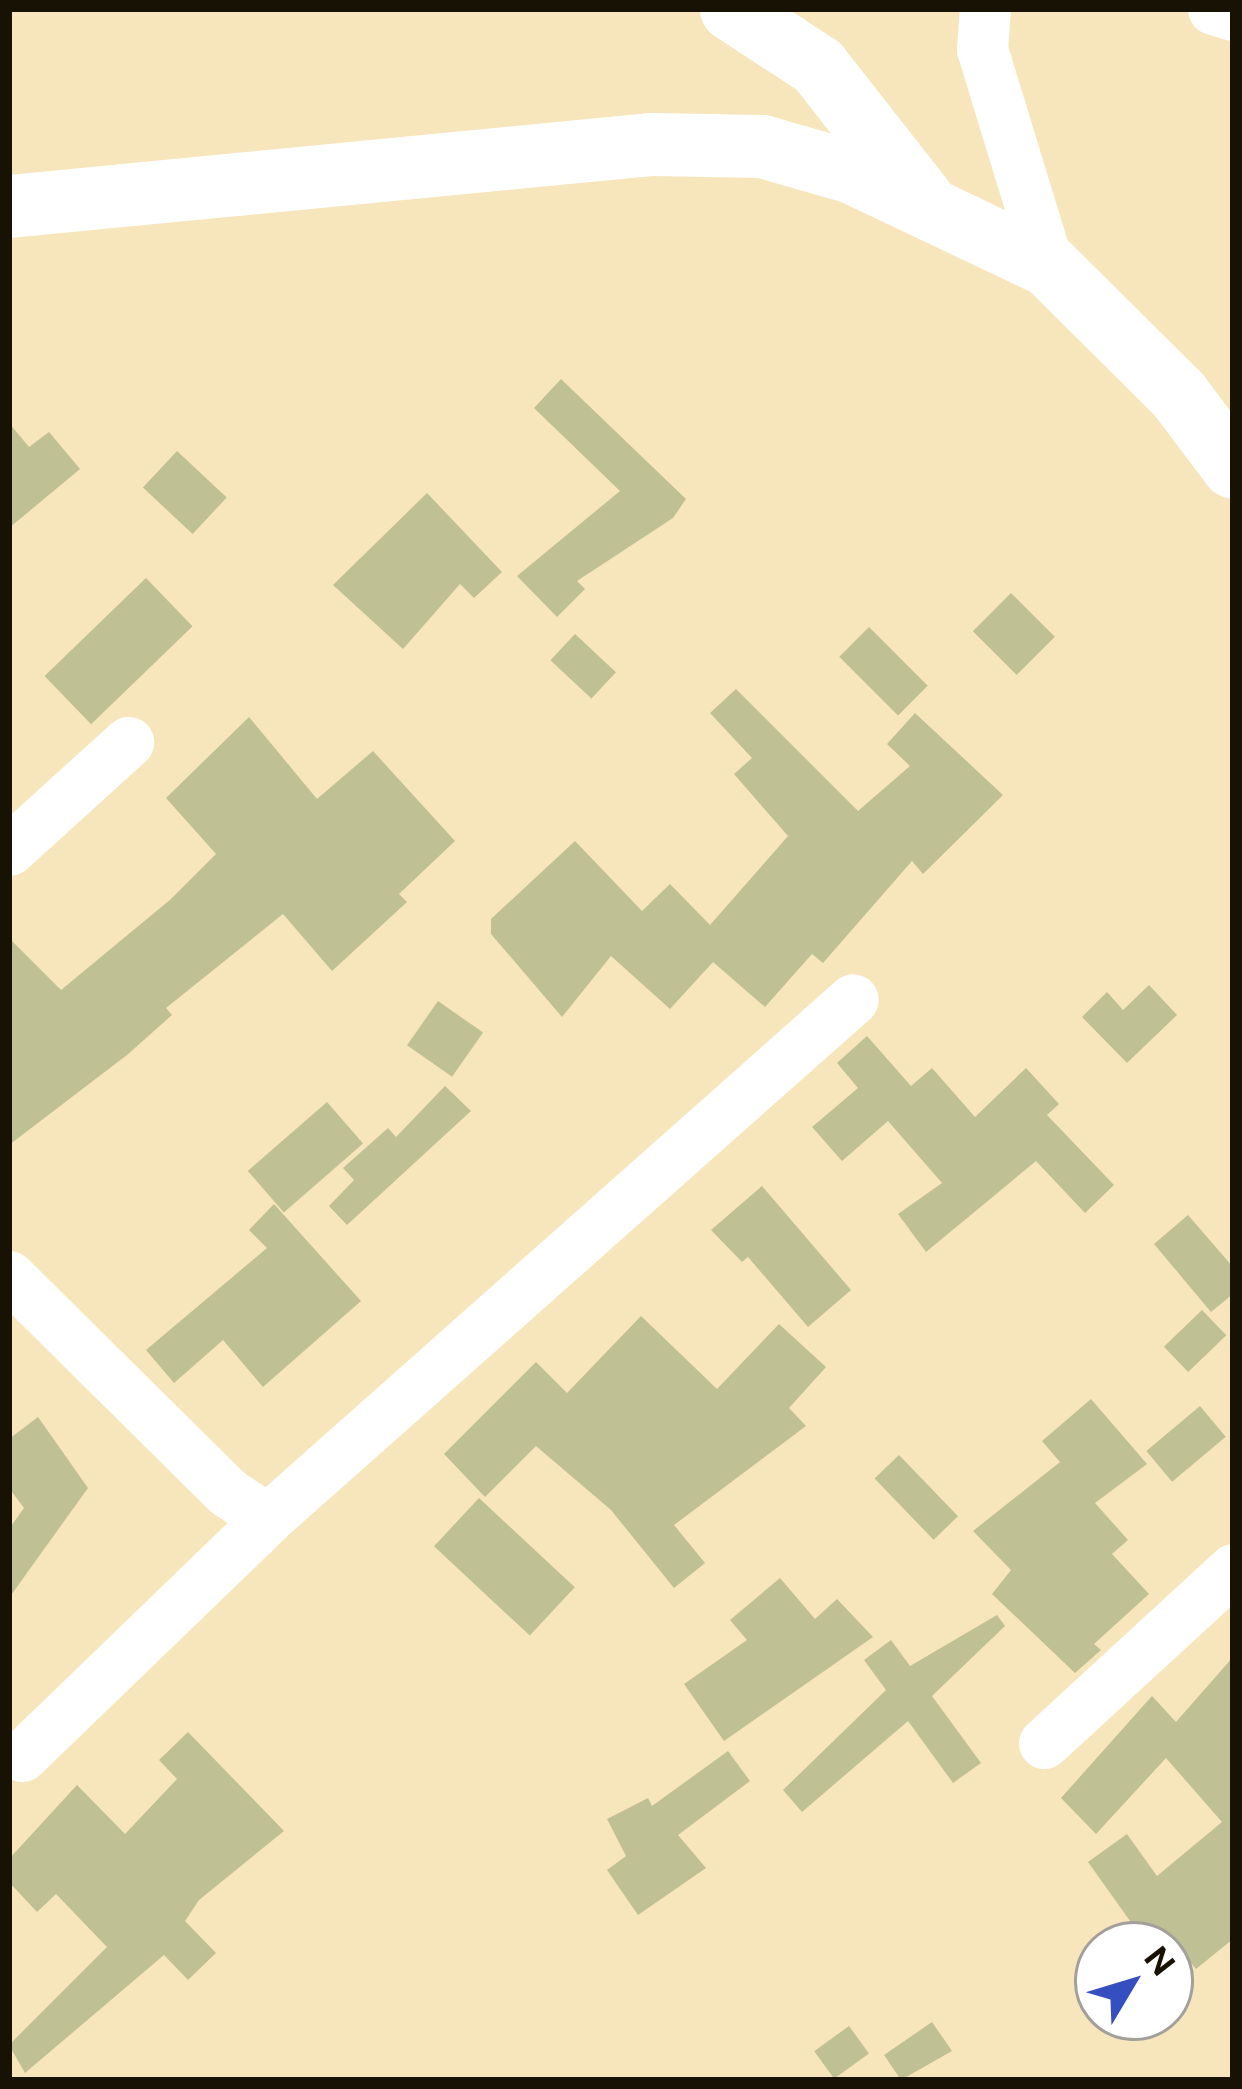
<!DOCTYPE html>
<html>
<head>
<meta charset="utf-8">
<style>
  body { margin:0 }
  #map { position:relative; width:1242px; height:2089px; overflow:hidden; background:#f7e6bb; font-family:"Public Sans",sans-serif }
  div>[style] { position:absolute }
  .building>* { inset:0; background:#bfc094; transform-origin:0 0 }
  .minor>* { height:51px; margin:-25.5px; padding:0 25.5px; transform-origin:25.5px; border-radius:25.5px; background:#fff }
  .tertiary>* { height:63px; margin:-31.5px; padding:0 31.5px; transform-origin:31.5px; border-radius:31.5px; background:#fff }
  span { translate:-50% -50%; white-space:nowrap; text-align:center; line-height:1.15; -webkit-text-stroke:9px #fff; paint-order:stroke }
  .frame { position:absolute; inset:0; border:12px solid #181204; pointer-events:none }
  .north { position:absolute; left:1074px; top:1921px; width:120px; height:120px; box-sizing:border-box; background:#fff; border:3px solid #a3a09b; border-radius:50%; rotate:52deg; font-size:33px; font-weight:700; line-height:48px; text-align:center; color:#181204 }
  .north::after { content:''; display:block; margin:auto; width:42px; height:54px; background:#354ec0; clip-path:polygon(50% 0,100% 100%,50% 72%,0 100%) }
</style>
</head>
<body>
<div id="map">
  <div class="building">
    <i style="clip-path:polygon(561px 379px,686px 499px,673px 518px,577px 581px,585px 589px,557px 617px,517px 576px,620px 491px,534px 408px)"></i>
    <i style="clip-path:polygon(9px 423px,29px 447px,49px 432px,80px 469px,9px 528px)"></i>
    <i style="left:177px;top:451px;width:68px;height:50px;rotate:43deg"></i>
    <i style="clip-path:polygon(427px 493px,502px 572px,474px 598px,460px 584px,403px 649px,333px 585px)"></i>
    <i style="left:146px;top:578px;width:67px;height:141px;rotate:46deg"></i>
    <i style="left:1011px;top:593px;width:62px;height:54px;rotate:45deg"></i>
    <i style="left:869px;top:627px;width:83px;height:42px;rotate:45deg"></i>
    <i style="left:575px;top:634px;width:56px;height:36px;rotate:43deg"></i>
    <i style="clip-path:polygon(736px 689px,858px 811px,910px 766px,887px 744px,915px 713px,1003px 795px,923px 874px,912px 861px,823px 963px,812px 954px,765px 1007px,713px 962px,670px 1009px,611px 956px,562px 1017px,491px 934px,491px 919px,575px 841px,642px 911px,670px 884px,710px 925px,788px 836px,734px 774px,752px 758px,710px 713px)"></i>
    <i style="clip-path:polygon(249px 717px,317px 799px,373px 751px,455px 841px,399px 894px,407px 902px,332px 971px,283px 914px,166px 1008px,172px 1015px,127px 1055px,9px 1145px,9px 938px,61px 990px,171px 899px,216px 854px,166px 798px)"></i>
    <i style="clip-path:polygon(1149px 985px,1177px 1015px,1127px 1063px,1082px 1017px,1107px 992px,1123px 1010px)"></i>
    <i style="left:438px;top:1001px;width:55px;height:54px;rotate:35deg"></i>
    <i style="clip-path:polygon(867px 1036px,911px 1086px,932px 1068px,975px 1117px,1026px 1068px,1059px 1104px,1047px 1115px,1114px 1185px,1085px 1213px,1036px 1161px,926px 1252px,898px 1214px,942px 1183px,888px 1121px,842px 1161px,812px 1127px,858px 1088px,837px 1063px)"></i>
    <i style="clip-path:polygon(445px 1086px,471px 1111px,347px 1225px,329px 1206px,354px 1180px,343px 1168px,388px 1128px,396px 1137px)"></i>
    <i style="left:327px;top:1102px;width:55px;height:105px;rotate:49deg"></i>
    <i style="clip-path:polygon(762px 1186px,851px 1290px,808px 1327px,748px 1257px,742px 1262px,711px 1230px)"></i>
    <i style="clip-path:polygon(274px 1204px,361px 1301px,263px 1387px,223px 1340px,174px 1383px,146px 1350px,267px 1248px,249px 1230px)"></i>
    <i style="clip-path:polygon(1188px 1215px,1233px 1267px,1233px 1294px,1211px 1312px,1154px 1244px)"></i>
    <i style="left:1202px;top:1310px;width:35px;height:53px;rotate:46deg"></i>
    <i style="clip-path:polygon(641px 1316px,717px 1389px,779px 1324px,826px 1367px,789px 1408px,806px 1426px,674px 1525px,705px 1563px,674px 1588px,611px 1510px,536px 1446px,485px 1497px,444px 1454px,536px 1362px,567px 1393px)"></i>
    <i style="clip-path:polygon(1091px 1399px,1147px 1464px,1095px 1503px,1128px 1540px,1112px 1554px,1149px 1594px,1094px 1644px,1101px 1650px,1075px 1673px,992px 1594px,1011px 1570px,973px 1531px,1060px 1462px,1042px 1441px)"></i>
    <i style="left:1200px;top:1406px;width:40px;height:70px;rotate:50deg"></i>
    <i style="clip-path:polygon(38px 1417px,88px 1488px,9px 1598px,9px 1529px,24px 1508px,9px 1488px,9px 1439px)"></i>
    <i style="left:899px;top:1455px;width:85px;height:34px;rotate:46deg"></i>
    <i style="left:479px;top:1498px;width:131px;height:66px;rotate:43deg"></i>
    <i style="clip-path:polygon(780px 1578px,815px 1619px,837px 1599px,873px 1637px,724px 1741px,684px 1684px,747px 1640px,730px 1620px)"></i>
    <i style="clip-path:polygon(997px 1615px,1005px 1626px,932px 1696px,981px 1763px,953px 1783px,908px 1721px,802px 1812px,783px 1790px,886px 1690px,864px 1660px,891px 1640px,910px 1666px)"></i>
    <i style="clip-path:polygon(1233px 1657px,1233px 1939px,1196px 1969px,1176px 1945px,1097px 1945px,1130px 1921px,1088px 1862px,1127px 1834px,1157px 1876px,1222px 1822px,1166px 1758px,1096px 1834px,1061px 1798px,1152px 1696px,1176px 1722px)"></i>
    <i style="clip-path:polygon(188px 1732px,284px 1831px,199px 1900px,185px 1921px,216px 1953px,188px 1980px,164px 1955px,25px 2073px,9px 2045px,107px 1947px,56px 1894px,37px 1912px,9px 1882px,9px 1859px,77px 1785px,125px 1834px,177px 1779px,159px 1760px)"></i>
    <i style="clip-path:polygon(728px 1751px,750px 1781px,678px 1835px,706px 1868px,638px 1915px,607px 1870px,626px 1856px,607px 1819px,648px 1798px,652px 1806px)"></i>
    <i style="clip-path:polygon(932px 2022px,952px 2051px,901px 2080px,884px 2055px)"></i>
    <i style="left:849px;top:2026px;width:34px;height:43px;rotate:54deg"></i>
  </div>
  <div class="minor">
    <i style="left:985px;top:9px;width:40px;rotate:94.3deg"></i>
    <i style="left:982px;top:49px;width:226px;rotate:73deg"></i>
    <i style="left:1213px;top:9px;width:21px;rotate:17deg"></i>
    <i style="left:9px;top:850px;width:161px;rotate:-42.2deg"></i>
    <i style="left:9px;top:1276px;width:305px;rotate:44.7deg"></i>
    <i style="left:226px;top:1491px;width:50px;rotate:34.3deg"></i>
    <i style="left:1044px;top:1743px;width:257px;rotate:-42.6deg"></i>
    <i style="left:22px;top:1756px;width:341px;rotate:-44deg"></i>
    <i style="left:267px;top:1519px;width:783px;rotate:-41.58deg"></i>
  </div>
  <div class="tertiary">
    <i style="left:731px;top:9px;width:104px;rotate:33.2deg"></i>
    <i style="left:818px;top:66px;width:170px;rotate:51.9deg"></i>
    <i style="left:9px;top:206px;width:646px;rotate:-5.51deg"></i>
    <i style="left:652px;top:144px;width:110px;rotate:1deg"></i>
    <i style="left:762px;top:146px;width:94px;rotate:16.1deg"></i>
    <i style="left:852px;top:172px;width:217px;rotate:25.4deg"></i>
    <i style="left:1048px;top:265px;width:183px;rotate:44.8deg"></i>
    <i style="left:1178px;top:394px;width:91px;rotate:53deg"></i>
  </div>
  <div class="frame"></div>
  <div class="north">N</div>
</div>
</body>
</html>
